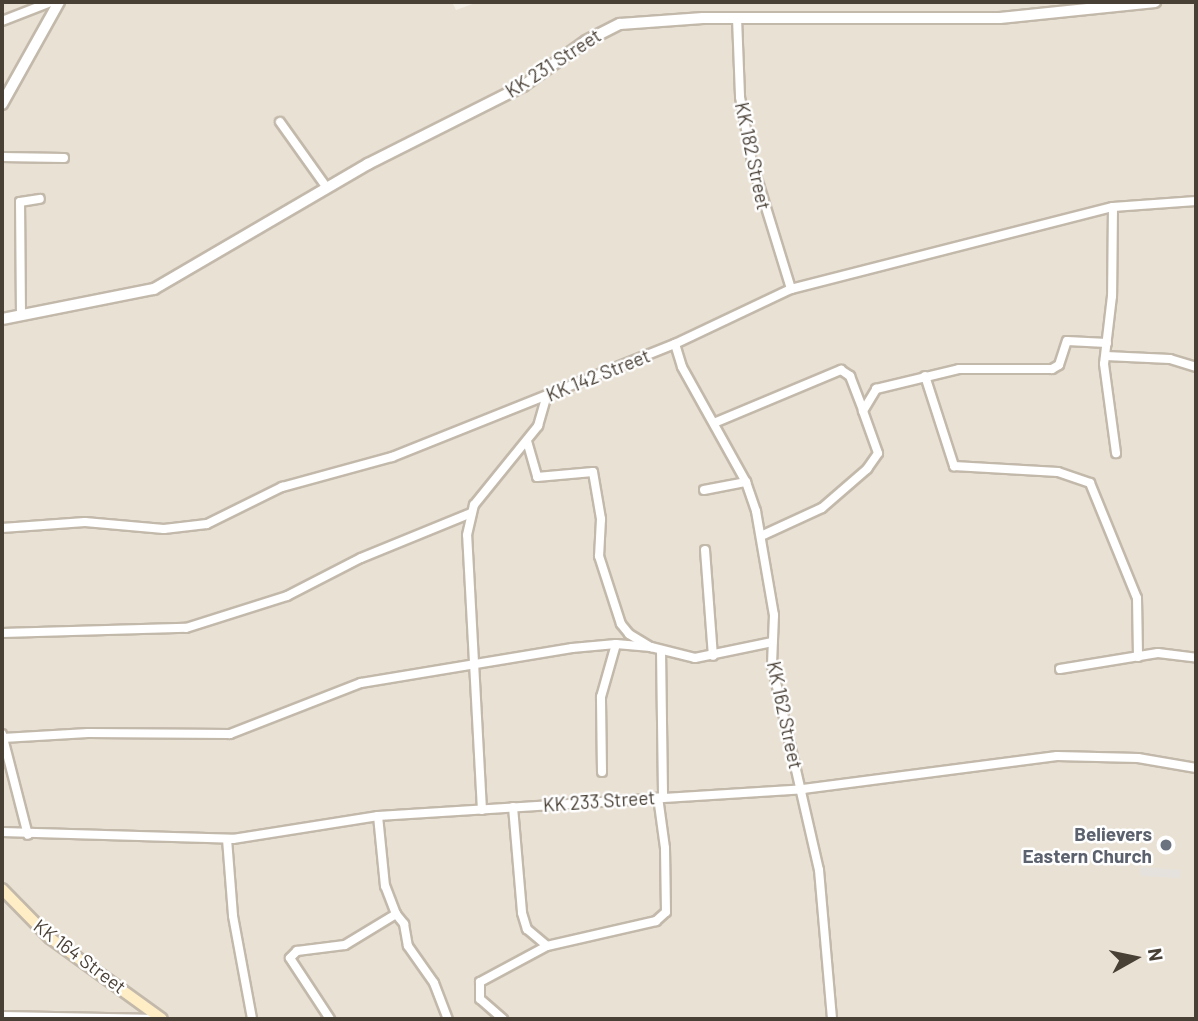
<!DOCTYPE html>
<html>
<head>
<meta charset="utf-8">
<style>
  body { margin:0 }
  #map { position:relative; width:1198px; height:1021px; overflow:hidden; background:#f4efe6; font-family:Barlow,sans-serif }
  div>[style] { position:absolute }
  .residential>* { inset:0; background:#e9e1d4 }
  .parking>* { inset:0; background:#e5e2de }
  .roads { filter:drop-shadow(2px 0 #c3b9ab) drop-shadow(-2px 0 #c3b9ab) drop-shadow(0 2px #c3b9ab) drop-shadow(0 -2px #c3b9ab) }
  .minor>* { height:8px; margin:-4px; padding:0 4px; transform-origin:4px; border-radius:4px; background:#fff }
  .tertiary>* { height:10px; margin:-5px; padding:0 5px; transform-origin:5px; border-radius:5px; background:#fff }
  .secondary>* { height:10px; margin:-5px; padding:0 5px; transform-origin:5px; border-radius:5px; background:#ffeec5 }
  .dots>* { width:19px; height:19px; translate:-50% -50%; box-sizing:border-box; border:4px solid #fff; border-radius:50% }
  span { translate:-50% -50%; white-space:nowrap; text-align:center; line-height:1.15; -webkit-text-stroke:5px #fff; paint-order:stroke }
  .street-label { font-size:19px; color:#483f35 }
  .worship-label { font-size:19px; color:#5b616d; font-weight:700 }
  .right { translate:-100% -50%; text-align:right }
  .frame { position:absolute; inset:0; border:4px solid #483f35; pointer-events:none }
  .north { position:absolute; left:1100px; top:923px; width:70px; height:70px; -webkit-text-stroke:5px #fff; paint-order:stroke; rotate:81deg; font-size:19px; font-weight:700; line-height:28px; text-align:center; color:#483f35 }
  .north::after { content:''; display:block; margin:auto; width:24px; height:32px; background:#483f35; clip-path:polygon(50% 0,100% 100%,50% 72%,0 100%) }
</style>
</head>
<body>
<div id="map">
  <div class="residential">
    <i style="clip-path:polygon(2px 2px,452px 2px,456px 10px,478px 2px,1196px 2px,1196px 1019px,2px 1019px)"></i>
  </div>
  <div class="parking">
    <i style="clip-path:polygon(1139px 867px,1181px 870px,1180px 878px,1141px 876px)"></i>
  </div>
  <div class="roads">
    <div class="minor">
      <i style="left:737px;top:18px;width:79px;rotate:87.8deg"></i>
      <i style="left:740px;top:97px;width:66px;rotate:79.5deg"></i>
      <i style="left:752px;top:162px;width:133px;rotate:72.9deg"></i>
      <i style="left:2px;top:21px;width:53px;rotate:-21.2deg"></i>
      <i style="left:280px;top:122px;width:81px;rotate:54.5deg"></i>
      <i style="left:2px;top:157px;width:62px;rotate:0.9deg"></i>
      <i style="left:1113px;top:207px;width:89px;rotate:90.6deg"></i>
      <i style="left:1112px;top:296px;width:68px;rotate:96.7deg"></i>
      <i style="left:1104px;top:364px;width:90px;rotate:82.3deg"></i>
      <i style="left:21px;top:315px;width:113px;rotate:-90.5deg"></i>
      <i style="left:20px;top:202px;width:20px;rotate:-9deg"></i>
      <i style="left:675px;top:344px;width:24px;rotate:73deg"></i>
      <i style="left:682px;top:367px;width:132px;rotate:60.9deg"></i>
      <i style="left:746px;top:482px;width:31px;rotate:71deg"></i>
      <i style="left:756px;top:511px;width:106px;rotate:80.2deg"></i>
      <i style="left:774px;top:615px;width:50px;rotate:92.3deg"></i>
      <i style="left:772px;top:665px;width:210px;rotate:77.1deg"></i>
      <i style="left:819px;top:870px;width:150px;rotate:85deg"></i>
      <i style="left:1106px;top:356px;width:64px;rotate:2.7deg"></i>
      <i style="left:1170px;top:359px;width:27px;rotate:17deg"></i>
      <i style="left:925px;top:376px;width:95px;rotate:72.1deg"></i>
      <i style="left:954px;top:466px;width:104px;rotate:3.3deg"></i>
      <i style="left:1058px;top:472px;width:34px;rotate:19deg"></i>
      <i style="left:1090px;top:483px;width:124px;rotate:67.8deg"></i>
      <i style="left:1137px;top:598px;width:59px;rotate:89deg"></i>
      <i style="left:714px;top:423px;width:138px;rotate:-22.7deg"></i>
      <i style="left:841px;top:370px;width:11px;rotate:34deg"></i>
      <i style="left:850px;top:376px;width:36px;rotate:69deg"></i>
      <i style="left:527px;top:441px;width:37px;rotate:74deg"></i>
      <i style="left:537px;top:477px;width:56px;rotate:-5.1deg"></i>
      <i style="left:593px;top:472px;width:48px;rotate:80.3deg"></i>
      <i style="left:601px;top:519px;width:37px;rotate:93deg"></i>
      <i style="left:599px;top:556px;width:71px;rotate:72.1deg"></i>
      <i style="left:621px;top:624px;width:13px;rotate:51deg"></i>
      <i style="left:629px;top:634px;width:26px;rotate:31deg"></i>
      <i style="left:651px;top:647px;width:45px;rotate:14deg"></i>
      <i style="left:695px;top:658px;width:79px;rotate:-11.7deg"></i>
      <i style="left:704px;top:490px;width:43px;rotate:-10.8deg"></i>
      <i style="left:2px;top:528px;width:83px;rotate:-4.1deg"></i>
      <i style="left:85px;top:522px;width:79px;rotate:5.1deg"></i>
      <i style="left:164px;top:529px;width:43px;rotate:-6.6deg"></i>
      <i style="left:207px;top:524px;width:84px;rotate:-26.3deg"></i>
      <i style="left:282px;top:487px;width:114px;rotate:-15.3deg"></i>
      <i style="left:392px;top:457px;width:305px;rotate:-21.8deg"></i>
      <i style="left:675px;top:344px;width:128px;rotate:-25.4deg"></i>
      <i style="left:791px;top:289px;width:332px;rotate:-14.3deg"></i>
      <i style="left:1113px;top:207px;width:83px;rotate:-4.1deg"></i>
      <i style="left:761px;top:536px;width:67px;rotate:-24.7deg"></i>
      <i style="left:822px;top:508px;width:60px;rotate:-40.9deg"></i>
      <i style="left:867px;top:469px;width:19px;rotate:-55deg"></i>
      <i style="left:878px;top:453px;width:45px;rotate:-109.7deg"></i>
      <i style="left:863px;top:411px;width:26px;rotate:-59deg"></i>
      <i style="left:876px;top:389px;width:85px;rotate:-13.5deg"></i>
      <i style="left:959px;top:369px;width:93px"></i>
      <i style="left:1052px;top:369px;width:8px;rotate:-30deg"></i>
      <i style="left:1059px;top:365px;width:25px;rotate:-72deg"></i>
      <i style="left:1067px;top:341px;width:40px;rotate:2.9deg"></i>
      <i style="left:705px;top:550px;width:106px;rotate:85.7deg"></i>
      <i style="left:2px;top:633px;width:184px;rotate:-1.6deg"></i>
      <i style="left:186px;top:628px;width:106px;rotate:-17.6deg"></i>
      <i style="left:287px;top:596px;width:83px;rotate:-27.2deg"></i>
      <i style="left:361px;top:558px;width:119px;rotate:-22.2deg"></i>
      <i style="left:661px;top:650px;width:147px;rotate:89.2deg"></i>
      <i style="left:1060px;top:669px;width:99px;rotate:-9.3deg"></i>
      <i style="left:1158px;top:653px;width:38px;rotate:7deg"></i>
      <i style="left:2px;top:734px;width:104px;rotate:75.6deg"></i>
      <i style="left:3px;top:738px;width:85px;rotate:-3.4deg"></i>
      <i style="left:88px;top:733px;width:142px;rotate:0.4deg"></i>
      <i style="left:230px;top:734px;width:141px;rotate:-21.3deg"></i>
      <i style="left:361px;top:683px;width:214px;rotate:-9.4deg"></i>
      <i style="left:572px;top:648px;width:44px;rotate:-5.2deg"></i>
      <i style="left:616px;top:644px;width:35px;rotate:5deg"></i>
      <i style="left:602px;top:772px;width:75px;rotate:-90.8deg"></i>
      <i style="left:601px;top:697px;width:55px;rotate:-74.2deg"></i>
      <i style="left:513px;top:807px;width:106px;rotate:85.1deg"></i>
      <i style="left:522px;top:913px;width:17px;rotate:73deg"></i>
      <i style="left:527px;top:929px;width:26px;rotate:40deg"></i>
      <i style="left:482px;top:810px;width:275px;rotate:-93.1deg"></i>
      <i style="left:467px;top:535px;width:31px;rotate:-77deg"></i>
      <i style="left:474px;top:505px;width:102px;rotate:-51deg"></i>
      <i style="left:538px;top:426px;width:32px;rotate:-74deg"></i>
      <i style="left:2px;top:832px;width:231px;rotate:1.7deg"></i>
      <i style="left:233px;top:839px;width:147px;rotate:-9deg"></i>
      <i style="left:378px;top:816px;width:426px;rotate:-3.6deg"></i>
      <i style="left:803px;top:789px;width:256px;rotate:-7.4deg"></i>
      <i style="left:1057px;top:756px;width:81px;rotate:1.4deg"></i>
      <i style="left:1138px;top:758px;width:59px;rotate:9.8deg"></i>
      <i style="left:227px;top:839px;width:77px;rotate:85.5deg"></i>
      <i style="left:233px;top:916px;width:105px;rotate:79.5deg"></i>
      <i style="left:396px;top:914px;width:13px;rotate:51deg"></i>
      <i style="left:404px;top:924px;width:22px;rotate:80deg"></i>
      <i style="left:408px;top:946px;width:45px;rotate:54.9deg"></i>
      <i style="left:434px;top:983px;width:39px;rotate:69deg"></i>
      <i style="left:2px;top:1016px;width:158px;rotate:1.1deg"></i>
      <i style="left:330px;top:1019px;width:73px;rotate:-123.3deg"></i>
      <i style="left:290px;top:958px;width:10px;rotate:-45deg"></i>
      <i style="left:297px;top:951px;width:48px;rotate:-7.1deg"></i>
      <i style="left:345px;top:945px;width:60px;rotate:-31.3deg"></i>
      <i style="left:396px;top:914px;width:30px;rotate:-111deg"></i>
      <i style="left:385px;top:886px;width:70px;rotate:-95.7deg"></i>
      <i style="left:503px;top:1019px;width:30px;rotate:-139deg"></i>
      <i style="left:480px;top:999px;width:17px;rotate:-90deg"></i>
      <i style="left:480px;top:982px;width:76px;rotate:-28.2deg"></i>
      <i style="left:547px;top:946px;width:112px;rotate:-12.9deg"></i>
      <i style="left:656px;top:921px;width:13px;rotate:-42deg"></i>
      <i style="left:666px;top:912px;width:64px;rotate:-90.9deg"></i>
      <i style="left:665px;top:848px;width:51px;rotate:-97.8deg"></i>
    </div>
    <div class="tertiary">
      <i style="left:2px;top:104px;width:117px;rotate:-60.8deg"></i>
      <i style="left:2px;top:319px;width:155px;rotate:-11.2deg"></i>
      <i style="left:154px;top:289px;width:248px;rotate:-30.3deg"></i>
      <i style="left:368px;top:164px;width:174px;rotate:-26.7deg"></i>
      <i style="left:523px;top:86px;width:77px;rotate:-35.5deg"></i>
      <i style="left:586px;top:41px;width:38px;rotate:-27deg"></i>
      <i style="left:620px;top:24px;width:83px;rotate:-4.1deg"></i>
      <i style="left:703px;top:18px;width:297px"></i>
      <i style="left:1000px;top:18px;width:156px;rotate:-5.9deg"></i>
    </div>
    <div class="secondary">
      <i style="left:2px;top:889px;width:69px;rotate:45.6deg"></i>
      <i style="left:50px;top:938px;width:138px;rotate:35.9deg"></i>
    </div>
  </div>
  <div class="dots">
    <i style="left:1166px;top:845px;background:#6b7280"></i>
  </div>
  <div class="street-label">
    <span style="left:553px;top:63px;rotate:-33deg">KK 231 Street</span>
    <span style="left:753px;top:156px;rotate:78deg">KK 182 Street</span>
    <span style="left:598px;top:375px;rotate:-22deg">KK 142 Street</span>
    <span style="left:785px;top:715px;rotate:78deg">KK 162 Street</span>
    <span style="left:599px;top:801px;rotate:-4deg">KK 233 Street</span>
    <span style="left:80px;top:956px;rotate:37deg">KK 164 Street</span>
  </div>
  <div class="worship-label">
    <span class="right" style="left:1152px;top:845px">Believers<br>Eastern Church</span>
  </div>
  <div class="frame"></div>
  <div class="north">N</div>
</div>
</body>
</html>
